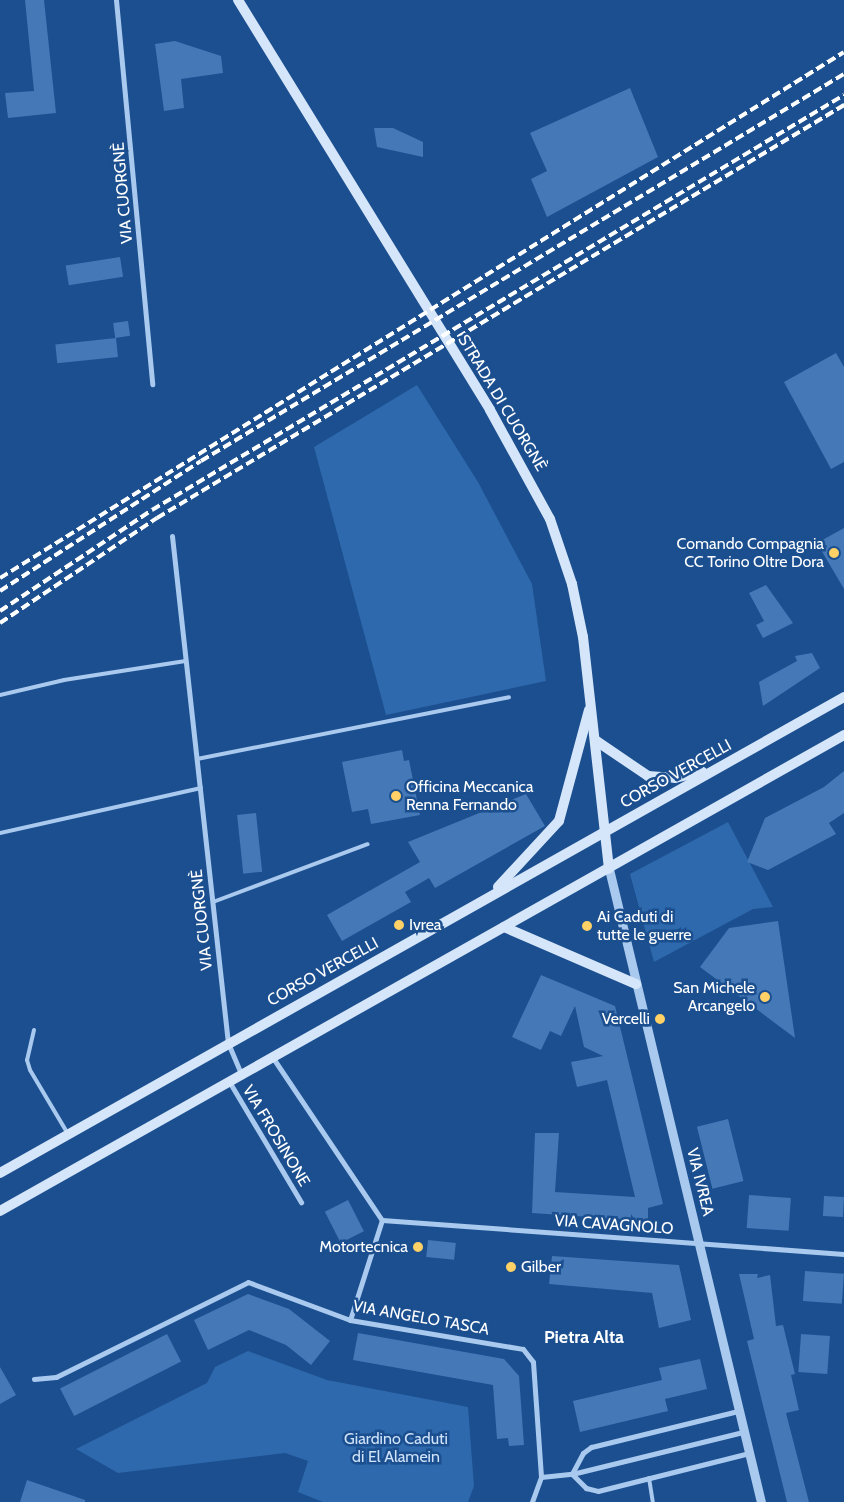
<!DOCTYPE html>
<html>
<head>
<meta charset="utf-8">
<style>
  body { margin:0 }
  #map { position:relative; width:844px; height:1502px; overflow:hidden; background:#1b4f8f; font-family:Cabin,sans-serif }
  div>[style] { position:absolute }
  .green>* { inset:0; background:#2e69ad }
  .building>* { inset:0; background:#4478b7; transform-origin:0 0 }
  .service>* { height:4px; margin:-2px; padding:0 2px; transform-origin:2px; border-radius:2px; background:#a9c9ee }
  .minor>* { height:5px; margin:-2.5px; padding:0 2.5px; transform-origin:2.5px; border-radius:2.5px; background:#a9c9ee }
  .tertiary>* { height:9px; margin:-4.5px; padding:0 4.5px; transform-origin:4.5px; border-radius:4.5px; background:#a9c9ee }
  .secondary>* { height:10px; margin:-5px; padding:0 5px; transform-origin:5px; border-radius:5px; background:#d6e6fa }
  .rail>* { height:4px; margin-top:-2px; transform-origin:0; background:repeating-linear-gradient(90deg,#fff 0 9px,transparent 0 13px) }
  .dots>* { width:14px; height:14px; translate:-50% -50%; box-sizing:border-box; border:2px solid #1b4f8f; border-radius:50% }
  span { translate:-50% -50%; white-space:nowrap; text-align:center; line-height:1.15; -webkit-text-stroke:5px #1b4f8f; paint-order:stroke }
  .street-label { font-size:16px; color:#fff }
  .poi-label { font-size:16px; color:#fff }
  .right { translate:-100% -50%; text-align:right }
  .left { translate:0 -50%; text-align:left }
  .park-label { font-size:16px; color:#cfe3fa }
  .neighbourhood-label { font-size:18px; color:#fff; font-weight:700 }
</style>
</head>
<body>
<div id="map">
  <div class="green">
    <i style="clip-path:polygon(417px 385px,478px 482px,532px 584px,546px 681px,386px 715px,314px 447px)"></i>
    <i style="clip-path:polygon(728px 822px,773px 907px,753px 909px,654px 962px,630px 874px)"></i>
    <i style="clip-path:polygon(248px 1351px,327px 1380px,468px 1407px,474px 1486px,468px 1502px,323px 1502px,298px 1492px,308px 1461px,285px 1453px,118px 1473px,76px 1449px,207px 1383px,215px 1367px)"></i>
  </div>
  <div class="building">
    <i style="clip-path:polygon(25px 0,44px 0,56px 113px,8px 118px,5px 93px,34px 91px)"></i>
    <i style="clip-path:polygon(175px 41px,221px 56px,223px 73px,181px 79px,184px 108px,164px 111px,155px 44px)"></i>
    <i style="clip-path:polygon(630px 88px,658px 157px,547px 217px,531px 179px,547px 171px,530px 133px)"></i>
    <i style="clip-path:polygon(374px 128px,393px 128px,423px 142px,423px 157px,377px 147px)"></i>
    <i style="left:120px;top:257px;width:20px;height:55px;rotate:81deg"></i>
    <i style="left:128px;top:321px;width:15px;height:15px;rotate:82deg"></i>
    <i style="left:116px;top:338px;width:19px;height:61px;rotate:84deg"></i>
    <i style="clip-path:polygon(836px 353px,844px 367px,844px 462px,831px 469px,784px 382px)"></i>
    <i style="clip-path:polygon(844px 528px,844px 589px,817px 543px)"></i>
    <i style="clip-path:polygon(766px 585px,793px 623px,763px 638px,756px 625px,764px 621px,749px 593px)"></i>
    <i style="clip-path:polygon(812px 653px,820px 668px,763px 706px,759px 682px,797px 661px,795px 656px)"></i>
    <i style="clip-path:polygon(402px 750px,404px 761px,409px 760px,420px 815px,371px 824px,368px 809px,352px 812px,342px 762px)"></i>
    <i style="clip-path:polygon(844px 771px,844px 813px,829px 823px,836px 834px,768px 870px,747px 862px,765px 818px,824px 787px)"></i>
    <i style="clip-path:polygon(526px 794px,545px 826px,435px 888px,429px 878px,405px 892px,411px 902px,342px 941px,327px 915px,420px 862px,408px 842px)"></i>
    <i style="left:256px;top:813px;width:59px;height:19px;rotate:84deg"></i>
    <i style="clip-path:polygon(778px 921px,795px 1038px,700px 967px,729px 928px)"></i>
    <i style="clip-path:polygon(541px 975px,615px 1006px,663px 1204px,648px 1208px,648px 1221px,532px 1213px,535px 1133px,559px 1133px,555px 1192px,635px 1197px,607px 1080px,577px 1087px,571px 1062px,603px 1056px,584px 1047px,575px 1006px,561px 1036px,550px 1031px,541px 1050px,512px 1037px)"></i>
    <i style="left:728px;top:1119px;width:64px;height:32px;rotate:76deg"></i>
    <i style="left:749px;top:1195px;width:42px;height:33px;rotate:4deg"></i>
    <i style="left:824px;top:1196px;width:20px;height:20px;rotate:3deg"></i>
    <i style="left:348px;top:1200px;width:35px;height:26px;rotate:63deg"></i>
    <i style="left:428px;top:1240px;width:28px;height:17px;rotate:6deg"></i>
    <i style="clip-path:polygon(552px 1256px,679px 1265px,691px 1320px,659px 1328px,652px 1293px,549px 1284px)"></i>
    <i style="left:805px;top:1271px;width:39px;height:30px;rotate:4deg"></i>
    <i style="clip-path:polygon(739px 1274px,758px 1274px,757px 1278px,770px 1275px,776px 1326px,783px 1325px,795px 1374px,791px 1375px,799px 1410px,786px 1413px,809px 1502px,787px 1502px,747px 1341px,754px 1339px)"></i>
    <i style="clip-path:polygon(248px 1294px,289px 1309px,330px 1341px,311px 1365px,286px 1345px,249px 1330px,208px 1350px,194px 1320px)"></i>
    <i style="clip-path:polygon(358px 1333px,504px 1359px,519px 1376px,524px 1445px,509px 1446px,508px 1438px,497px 1439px,493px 1385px,353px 1360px)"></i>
    <i style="left:167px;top:1334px;width:31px;height:120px;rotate:63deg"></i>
    <i style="left:801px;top:1334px;width:29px;height:38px;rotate:4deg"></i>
    <i style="clip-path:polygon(700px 1359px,707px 1389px,665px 1399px,668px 1411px,580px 1432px,573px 1401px,662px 1380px,659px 1368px)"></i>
    <i style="clip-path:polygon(0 1367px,16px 1395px,0 1404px)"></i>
    <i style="clip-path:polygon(27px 1480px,85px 1500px,85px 1502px,20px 1502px)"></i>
  </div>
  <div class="service">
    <i style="left:0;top:695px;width:66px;rotate:-13.2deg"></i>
    <i style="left:64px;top:680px;width:123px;rotate:-8.9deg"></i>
    <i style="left:197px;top:759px;width:318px;rotate:-11.2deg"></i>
    <i style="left:0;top:833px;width:206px;rotate:-12.6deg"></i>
    <i style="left:213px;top:902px;width:165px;rotate:-20.5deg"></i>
    <i style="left:34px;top:1030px;width:31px;rotate:103deg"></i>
    <i style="left:27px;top:1060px;width:10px;rotate:73deg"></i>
    <i style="left:30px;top:1070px;width:74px;rotate:59.3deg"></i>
    <i style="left:649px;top:1478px;width:24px;rotate:81deg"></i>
  </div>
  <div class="minor">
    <i style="left:116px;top:0;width:386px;rotate:84.6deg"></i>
    <i style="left:172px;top:536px;width:510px;rotate:83.7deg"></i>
    <i style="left:228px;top:1043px;width:36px;rotate:67deg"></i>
    <i style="left:273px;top:1058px;width:195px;rotate:56.1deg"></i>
    <i style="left:382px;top:1220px;width:463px;rotate:4.2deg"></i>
    <i style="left:230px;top:1083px;width:139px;rotate:59.2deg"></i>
    <i style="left:350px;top:1320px;width:105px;rotate:-72.3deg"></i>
    <i style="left:34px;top:1379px;width:22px;rotate:-5deg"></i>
    <i style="left:56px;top:1377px;width:214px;rotate:-26.3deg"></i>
    <i style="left:248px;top:1282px;width:109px;rotate:20.4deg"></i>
    <i style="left:350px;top:1320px;width:175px;rotate:9.5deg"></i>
    <i style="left:523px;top:1349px;width:16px;rotate:52deg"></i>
    <i style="left:533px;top:1362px;width:115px;rotate:86deg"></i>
    <i style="left:541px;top:1477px;width:27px;rotate:110deg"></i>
    <i style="left:738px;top:1411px;width:151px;rotate:166.2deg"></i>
    <i style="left:591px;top:1447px;width:10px;rotate:143deg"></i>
    <i style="left:583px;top:1453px;width:24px;rotate:118deg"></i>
    <i style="left:572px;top:1474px;width:20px;rotate:45deg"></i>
    <i style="left:586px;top:1488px;width:12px;rotate:14deg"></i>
    <i style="left:598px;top:1491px;width:156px;rotate:-14.1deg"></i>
    <i style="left:541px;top:1477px;width:31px;rotate:-6deg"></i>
    <i style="left:572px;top:1474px;width:176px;rotate:-13.8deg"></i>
  </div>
  <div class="tertiary">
    <i style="left:609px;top:869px;width:651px;rotate:76.5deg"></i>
  </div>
  <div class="secondary">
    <i style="left:238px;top:0;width:481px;rotate:58.4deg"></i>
    <i style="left:490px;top:410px;width:124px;rotate:61.2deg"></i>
    <i style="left:550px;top:519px;width:69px;rotate:71.3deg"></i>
    <i style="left:572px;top:584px;width:54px;rotate:78.3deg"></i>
    <i style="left:583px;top:637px;width:233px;rotate:83.6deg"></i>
    <i style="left:595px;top:740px;width:64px;rotate:34.2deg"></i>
    <i style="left:648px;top:776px;width:27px;rotate:4deg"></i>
    <i style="left:675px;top:778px;width:28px;rotate:-13deg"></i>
    <i style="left:498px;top:887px;width:90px;rotate:-47.3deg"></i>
    <i style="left:559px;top:821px;width:115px;rotate:-74.9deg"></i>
    <i style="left:504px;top:927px;width:144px;rotate:23.4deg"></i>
    <i style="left:0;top:1173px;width:969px;rotate:-29.42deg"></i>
    <i style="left:0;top:1211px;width:969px;rotate:-29.42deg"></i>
  </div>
  <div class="rail">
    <i style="left:0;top:578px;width:994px;rotate:-31.93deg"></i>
    <i style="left:0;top:591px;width:239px;rotate:-32.9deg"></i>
    <i style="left:201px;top:461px;width:750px;rotate:-31.04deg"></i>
    <i style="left:0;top:611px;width:182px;rotate:-33.6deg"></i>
    <i style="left:152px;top:510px;width:807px;rotate:-30.95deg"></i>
    <i style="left:0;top:623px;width:189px;rotate:-33.8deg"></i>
    <i style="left:157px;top:518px;width:802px;rotate:-31.01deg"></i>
  </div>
  <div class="dots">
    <i style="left:834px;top:553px;background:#ffd166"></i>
    <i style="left:396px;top:796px;background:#ffd166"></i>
    <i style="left:399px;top:925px;background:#ffd166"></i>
    <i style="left:587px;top:926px;background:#ffd166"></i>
    <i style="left:765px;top:997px;background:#ffd166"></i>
    <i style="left:660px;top:1019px;background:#ffd166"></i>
    <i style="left:418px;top:1247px;background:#ffd166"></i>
    <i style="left:511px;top:1267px;background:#ffd166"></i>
  </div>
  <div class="street-label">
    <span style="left:123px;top:193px;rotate:-95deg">VIA CUORGNÈ</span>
    <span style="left:502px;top:403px;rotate:59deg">STRADA DI CUORGNÈ</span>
    <span style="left:676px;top:774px;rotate:-29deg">CORSO VERCELLI</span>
    <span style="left:202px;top:920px;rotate:-96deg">VIA CUORGNÈ</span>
    <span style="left:323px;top:972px;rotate:-29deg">CORSO VERCELLI</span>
    <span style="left:276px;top:1136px;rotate:59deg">VIA FROSINONE</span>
    <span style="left:700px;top:1182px;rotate:76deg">VIA IVREA</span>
    <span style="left:614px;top:1225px;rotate:4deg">VIA CAVAGNOLO</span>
    <span style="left:421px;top:1318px;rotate:10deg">VIA ANGELO TASCA</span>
  </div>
  <div class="poi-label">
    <span class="right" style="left:824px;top:553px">Comando Compagnia<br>CC Torino Oltre Dora</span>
    <span class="left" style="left:406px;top:796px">Officina Meccanica<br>Renna Fernando</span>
    <span class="left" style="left:597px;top:926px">Ai Caduti di<br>tutte le guerre</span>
    <span class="left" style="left:409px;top:925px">Ivrea</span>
    <span class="right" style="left:755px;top:997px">San Michele<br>Arcangelo</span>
    <span class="right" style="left:650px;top:1019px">Vercelli</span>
    <span class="right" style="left:408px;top:1247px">Motortecnica</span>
    <span class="left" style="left:521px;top:1267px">Gilber</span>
  </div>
  <div class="park-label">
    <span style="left:396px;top:1448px">Giardino Caduti<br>di El Alamein</span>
  </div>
  <div class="neighbourhood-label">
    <span style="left:584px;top:1337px">Pietra Alta</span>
  </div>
</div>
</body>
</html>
